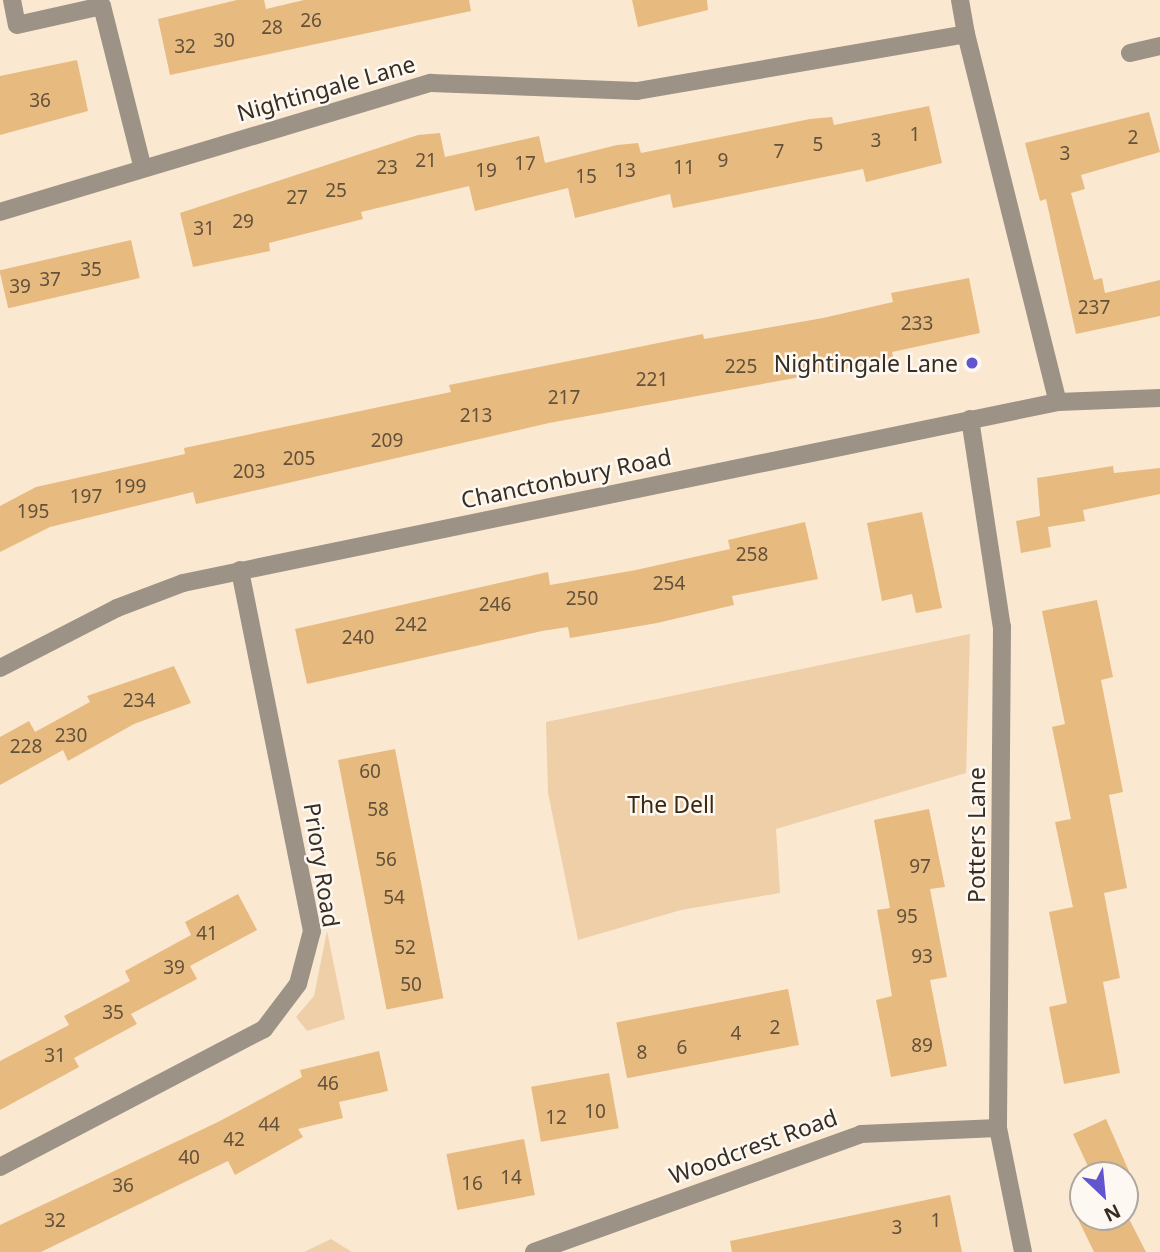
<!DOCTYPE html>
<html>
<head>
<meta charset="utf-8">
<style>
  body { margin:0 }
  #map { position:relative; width:1160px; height:1252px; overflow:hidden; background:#fbe8d1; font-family:"Noto Sans",sans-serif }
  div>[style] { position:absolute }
  .green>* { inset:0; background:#eecfa8 }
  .building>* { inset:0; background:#e7ba80; transform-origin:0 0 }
  .minor>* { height:18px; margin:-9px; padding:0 9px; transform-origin:9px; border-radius:9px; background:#9c9286 }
  .dots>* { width:19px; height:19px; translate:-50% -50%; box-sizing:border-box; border:4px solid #fdf8f2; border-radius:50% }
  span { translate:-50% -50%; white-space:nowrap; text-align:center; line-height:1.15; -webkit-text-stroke:5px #fdf8f2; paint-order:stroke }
  .number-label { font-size:19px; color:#63513a }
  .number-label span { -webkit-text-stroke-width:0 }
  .street-label { font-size:23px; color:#372e23 }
  .poi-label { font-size:23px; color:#372e23 }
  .right { translate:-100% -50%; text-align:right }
  .park-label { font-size:23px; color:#3c290f }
  .north { position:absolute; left:1069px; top:1161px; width:70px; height:70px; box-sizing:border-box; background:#fdf8f2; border:2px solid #aea79f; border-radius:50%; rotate:154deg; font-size:19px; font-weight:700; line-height:28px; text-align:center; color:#372e23 }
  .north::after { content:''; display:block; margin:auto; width:24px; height:32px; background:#6156cf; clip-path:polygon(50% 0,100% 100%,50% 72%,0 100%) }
</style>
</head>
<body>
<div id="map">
  <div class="green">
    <i style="clip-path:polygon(970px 634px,966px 773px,776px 829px,780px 893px,681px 910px,578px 940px,548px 793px,546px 722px)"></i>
    <i style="clip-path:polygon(327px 931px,345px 1019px,307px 1031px,296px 1017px,314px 996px)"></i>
    <i style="clip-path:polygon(331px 1239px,352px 1252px,304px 1252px)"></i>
  </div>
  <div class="building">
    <i style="clip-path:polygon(237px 0,264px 0,266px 9px,304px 0,469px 0,471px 11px,170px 75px,158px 19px)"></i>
    <i style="clip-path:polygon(632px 0,707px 0,708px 10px,638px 27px)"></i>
    <i style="clip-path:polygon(77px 60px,88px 111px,0 135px,0 76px)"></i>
    <i style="clip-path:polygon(929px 106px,942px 163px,866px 182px,863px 169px,673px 208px,670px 194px,575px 218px,568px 188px,475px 211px,469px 186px,361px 212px,363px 219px,269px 243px,270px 251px,193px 267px,180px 213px,418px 135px,440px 133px,445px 157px,539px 136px,545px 163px,617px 145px,638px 143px,641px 153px,810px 119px,832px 117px,834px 125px)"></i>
    <i style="clip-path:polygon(1149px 112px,1160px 152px,1081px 175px,1085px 189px,1071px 193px,1094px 280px,1102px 278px,1105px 293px,1160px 280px,1160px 316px,1076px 334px,1046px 199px,1040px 201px,1025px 143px)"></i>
    <i style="left:131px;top:240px;width:39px;height:135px;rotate:77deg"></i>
    <i style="clip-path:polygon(969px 278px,980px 333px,892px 352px,894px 360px,549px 423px,196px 504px,193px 492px,50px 527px,0 552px,0 506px,36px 487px,185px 454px,184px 448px,451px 392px,449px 385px,703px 334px,704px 339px,823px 318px,893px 302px,891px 293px)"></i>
    <i style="clip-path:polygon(1113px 466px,1114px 473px,1160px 468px,1160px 494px,1083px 510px,1085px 521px,1048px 527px,1051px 547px,1021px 553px,1016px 521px,1040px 516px,1037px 478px)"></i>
    <i style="clip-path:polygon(922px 512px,942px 608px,916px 613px,912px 594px,882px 601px,867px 523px)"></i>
    <i style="clip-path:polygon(805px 522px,818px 579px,732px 596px,734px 605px,657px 623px,570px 638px,568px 627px,542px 631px,307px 684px,295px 629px,548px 572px,550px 585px,636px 570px,730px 549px,728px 540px)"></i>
    <i style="clip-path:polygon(1097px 600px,1113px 677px,1101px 680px,1123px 792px,1109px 795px,1127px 888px,1104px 893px,1120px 978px,1103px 982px,1120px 1073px,1064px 1084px,1049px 1007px,1067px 1003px,1049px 912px,1073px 907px,1055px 822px,1071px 819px,1052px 727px,1065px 724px,1042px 611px)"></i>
    <i style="clip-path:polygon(174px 666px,191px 703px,134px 724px,68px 761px,63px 750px,0 785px,0 737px,29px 721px,35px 732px,90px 702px,87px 696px)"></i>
    <i style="left:395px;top:749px;width:254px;height:58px;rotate:79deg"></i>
    <i style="clip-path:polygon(929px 809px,945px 887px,930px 889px,947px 977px,930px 980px,947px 1066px,891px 1077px,876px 1000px,892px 996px,877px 910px,890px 908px,874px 820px)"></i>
    <i style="clip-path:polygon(238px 894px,257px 930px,190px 966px,197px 979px,131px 1014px,137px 1024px,74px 1058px,79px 1067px,0 1110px,0 1061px,69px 1025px,64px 1016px,130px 981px,125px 971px,191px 935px,185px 922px)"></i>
    <i style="left:788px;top:989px;width:57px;height:175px;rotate:79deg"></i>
    <i style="clip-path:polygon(379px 1051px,388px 1091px,339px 1102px,343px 1118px,298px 1129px,303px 1137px,235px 1175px,228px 1161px,41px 1252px,0 1252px,0 1225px,218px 1122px,302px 1077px,300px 1070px)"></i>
    <i style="left:609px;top:1073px;width:56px;height:79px;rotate:80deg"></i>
    <i style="clip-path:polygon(1106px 1119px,1135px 1185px,1125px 1190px,1125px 1175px,1092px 1175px,1073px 1134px)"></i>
    <i style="left:524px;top:1139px;width:57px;height:79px;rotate:79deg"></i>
    <i style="clip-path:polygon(950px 1195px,962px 1252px,732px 1252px,730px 1241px)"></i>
    <i style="clip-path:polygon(1125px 1211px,1146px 1252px,1094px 1252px,1077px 1217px,1125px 1217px)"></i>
  </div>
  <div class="minor">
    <i style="left:12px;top:0;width:25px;rotate:79deg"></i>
    <i style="left:17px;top:25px;width:87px;rotate:-12.6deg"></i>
    <i style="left:102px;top:6px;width:164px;rotate:75.9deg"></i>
    <i style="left:960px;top:0;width:35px;rotate:80deg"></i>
    <i style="left:1130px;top:53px;width:31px;rotate:-13deg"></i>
    <i style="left:0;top:212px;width:450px;rotate:-16.7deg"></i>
    <i style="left:431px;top:83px;width:206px;rotate:2.2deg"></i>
    <i style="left:637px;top:91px;width:334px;rotate:-9.8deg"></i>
    <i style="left:966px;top:34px;width:379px;rotate:76deg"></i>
    <i style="left:970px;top:419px;width:210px;rotate:81.3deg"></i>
    <i style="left:1002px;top:627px;width:501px;rotate:90.46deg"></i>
    <i style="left:998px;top:1128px;width:126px;rotate:78.6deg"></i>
    <i style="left:0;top:668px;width:131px;rotate:-27.1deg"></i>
    <i style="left:117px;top:608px;width:71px;rotate:-20.7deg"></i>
    <i style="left:183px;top:583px;width:894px;rotate:-11.69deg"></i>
    <i style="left:1058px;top:402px;width:102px;rotate:-2.2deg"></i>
    <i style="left:0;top:1167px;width:298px;rotate:-27.6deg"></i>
    <i style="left:264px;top:1029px;width:56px;rotate:-52.9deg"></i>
    <i style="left:298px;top:984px;width:55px;rotate:-75.2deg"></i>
    <i style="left:312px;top:931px;width:368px;rotate:-101.3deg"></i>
    <i style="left:534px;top:1252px;width:348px;rotate:-19.8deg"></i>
    <i style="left:861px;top:1134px;width:137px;rotate:-2.5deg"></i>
  </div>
  <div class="dots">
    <i style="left:972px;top:363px;background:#6156cf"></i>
  </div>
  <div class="number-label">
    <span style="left:311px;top:21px">26</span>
    <span style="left:272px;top:28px">28</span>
    <span style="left:224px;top:41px">30</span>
    <span style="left:185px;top:47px">32</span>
    <span style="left:40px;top:101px">36</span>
    <span style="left:915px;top:135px">1</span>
    <span style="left:1133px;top:138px">2</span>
    <span style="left:876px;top:141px">3</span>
    <span style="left:818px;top:145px">5</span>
    <span style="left:779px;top:152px">7</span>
    <span style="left:1065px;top:154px">3</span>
    <span style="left:426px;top:161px">21</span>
    <span style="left:723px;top:161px">9</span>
    <span style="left:525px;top:164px">17</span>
    <span style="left:387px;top:168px">23</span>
    <span style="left:684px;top:168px">11</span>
    <span style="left:486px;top:171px">19</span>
    <span style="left:625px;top:171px">13</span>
    <span style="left:586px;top:177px">15</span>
    <span style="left:336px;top:191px">25</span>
    <span style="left:297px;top:198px">27</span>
    <span style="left:243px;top:222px">29</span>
    <span style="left:204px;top:229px">31</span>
    <span style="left:91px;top:270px">35</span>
    <span style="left:50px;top:280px">37</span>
    <span style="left:20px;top:287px">39</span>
    <span style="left:1094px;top:308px">237</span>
    <span style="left:917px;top:324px">233</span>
    <span style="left:741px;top:367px">225</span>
    <span style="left:652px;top:380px">221</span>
    <span style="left:564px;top:398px">217</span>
    <span style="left:476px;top:416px">213</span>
    <span style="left:387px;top:441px">209</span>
    <span style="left:299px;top:459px">205</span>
    <span style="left:249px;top:472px">203</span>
    <span style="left:130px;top:487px">199</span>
    <span style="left:86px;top:497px">197</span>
    <span style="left:33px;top:512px">195</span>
    <span style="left:752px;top:555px">258</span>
    <span style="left:669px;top:584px">254</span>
    <span style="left:582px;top:599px">250</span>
    <span style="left:495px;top:605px">246</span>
    <span style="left:411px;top:625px">242</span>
    <span style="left:358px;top:638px">240</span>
    <span style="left:139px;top:701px">234</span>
    <span style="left:71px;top:736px">230</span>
    <span style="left:26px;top:747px">228</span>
    <span style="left:370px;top:772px">60</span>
    <span style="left:378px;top:810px">58</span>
    <span style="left:386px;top:860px">56</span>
    <span style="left:920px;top:867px">97</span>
    <span style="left:394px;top:898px">54</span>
    <span style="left:907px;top:917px">95</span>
    <span style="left:207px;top:934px">41</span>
    <span style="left:405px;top:948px">52</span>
    <span style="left:922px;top:957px">93</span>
    <span style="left:174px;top:968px">39</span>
    <span style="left:411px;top:985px">50</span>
    <span style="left:113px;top:1013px">35</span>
    <span style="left:775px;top:1028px">2</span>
    <span style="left:736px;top:1034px">4</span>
    <span style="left:922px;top:1046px">89</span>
    <span style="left:682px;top:1048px">6</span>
    <span style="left:642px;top:1053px">8</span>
    <span style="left:55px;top:1056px">31</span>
    <span style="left:328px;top:1084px">46</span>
    <span style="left:595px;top:1112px">10</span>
    <span style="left:556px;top:1118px">12</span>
    <span style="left:269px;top:1125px">44</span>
    <span style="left:234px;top:1140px">42</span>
    <span style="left:189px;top:1158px">40</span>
    <span style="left:511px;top:1178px">14</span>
    <span style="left:472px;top:1184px">16</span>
    <span style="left:123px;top:1186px">36</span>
    <span style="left:55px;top:1221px">32</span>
    <span style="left:936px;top:1221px">1</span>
    <span style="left:897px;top:1228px">3</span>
  </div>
  <div class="street-label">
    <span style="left:326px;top:88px;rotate:-16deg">Nightingale Lane</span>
    <span style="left:566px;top:478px;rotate:-12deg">Chanctonbury Road</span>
    <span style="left:976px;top:835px;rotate:-90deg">Potters Lane</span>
    <span style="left:322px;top:865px;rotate:81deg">Priory Road</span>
    <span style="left:753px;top:1146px;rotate:-20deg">Woodcrest Road</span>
  </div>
  <div class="poi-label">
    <span class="right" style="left:958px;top:363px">Nightingale Lane</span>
  </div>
  <div class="park-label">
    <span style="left:671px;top:804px">The Dell</span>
  </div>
  <div class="north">N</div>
</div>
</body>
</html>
